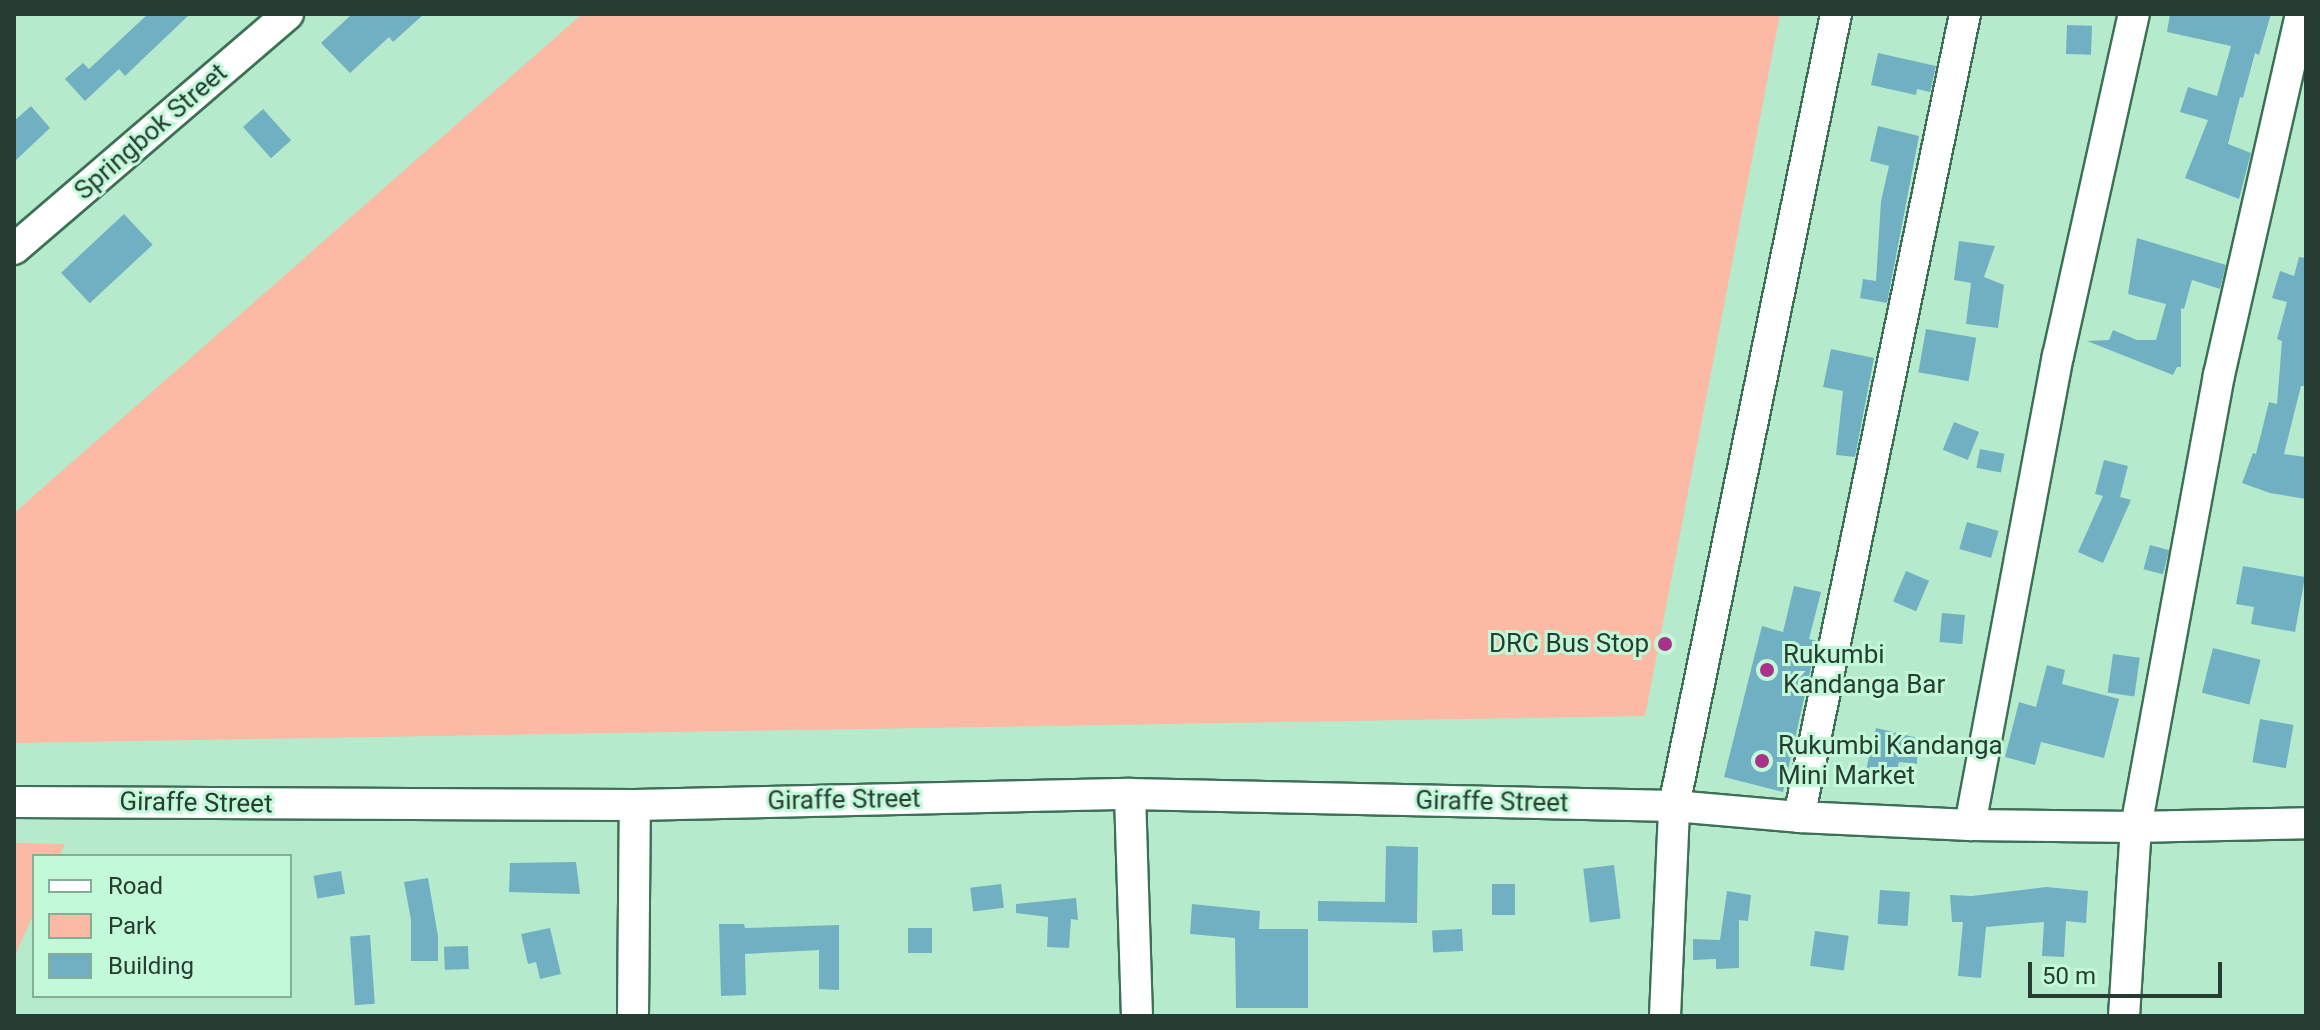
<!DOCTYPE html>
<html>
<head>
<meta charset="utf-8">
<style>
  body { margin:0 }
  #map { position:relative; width:2320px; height:1030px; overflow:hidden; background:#b5ebcc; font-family:Roboto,sans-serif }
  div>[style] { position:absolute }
  .green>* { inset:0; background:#fcb9a3 }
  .building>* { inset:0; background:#71b0c3; transform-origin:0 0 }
  .roads { filter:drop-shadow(2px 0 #3d7056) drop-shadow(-2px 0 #3d7056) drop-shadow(0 2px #3d7056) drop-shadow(0 -2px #3d7056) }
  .minor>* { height:30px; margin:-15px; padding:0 15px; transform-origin:15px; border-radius:15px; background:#fff }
  .dots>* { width:22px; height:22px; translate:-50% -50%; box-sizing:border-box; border:4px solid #c2f9d9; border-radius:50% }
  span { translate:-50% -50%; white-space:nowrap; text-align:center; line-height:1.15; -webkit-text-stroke:6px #c2f9d9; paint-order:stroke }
  .street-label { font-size:26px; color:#273d31 }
  .poi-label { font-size:26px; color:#273d31 }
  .right { translate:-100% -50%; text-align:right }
  .left { translate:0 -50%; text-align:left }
  .frame { position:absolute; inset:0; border:16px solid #273d31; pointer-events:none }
  .legend { position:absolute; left:32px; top:854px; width:260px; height:144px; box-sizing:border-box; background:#c2f9d9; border:2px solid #84ae96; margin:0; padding:10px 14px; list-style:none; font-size:24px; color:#273d31 }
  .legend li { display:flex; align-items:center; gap:16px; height:40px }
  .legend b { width:40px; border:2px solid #84ae96 }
  .scale { position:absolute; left:2028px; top:962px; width:194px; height:36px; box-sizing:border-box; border:4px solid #273d31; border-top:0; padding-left:10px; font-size:24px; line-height:28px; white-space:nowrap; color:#273d31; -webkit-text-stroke:6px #c2f9d9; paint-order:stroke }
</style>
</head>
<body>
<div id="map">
  <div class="green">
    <i style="clip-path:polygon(582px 14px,1780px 14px,1645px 716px,14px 743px,14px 513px)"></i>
    <i style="clip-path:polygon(14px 843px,65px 844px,59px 856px,34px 856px,34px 913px,14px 958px)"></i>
  </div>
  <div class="building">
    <i style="clip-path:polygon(148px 14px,190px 14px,125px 76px,119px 69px,85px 101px,65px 79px,83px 63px,89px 69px)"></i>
    <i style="clip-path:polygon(352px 14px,424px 14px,393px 42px,389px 37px,350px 73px,321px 43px)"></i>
    <i style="clip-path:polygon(2170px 14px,2271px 14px,2259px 55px,2255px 53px,2243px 98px,2240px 97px,2228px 144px,2251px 153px,2239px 199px,2185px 178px,2208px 120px,2180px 112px,2188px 87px,2217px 96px,2231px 46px,2167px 32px)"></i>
    <i style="left:2067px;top:25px;width:25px;height:29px;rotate:2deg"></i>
    <i style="clip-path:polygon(1878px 53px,1936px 66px,1930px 92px,1917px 89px,1916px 95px,1871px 85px)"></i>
    <i style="clip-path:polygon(31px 106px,50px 128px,14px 162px,14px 121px)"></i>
    <i style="left:263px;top:109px;width:42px;height:27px;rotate:48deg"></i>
    <i style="clip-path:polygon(1878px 126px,1919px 136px,1887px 303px,1860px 298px,1863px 279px,1876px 281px,1881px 201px,1889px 166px,1870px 161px)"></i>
    <i style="left:124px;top:214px;width:42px;height:86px;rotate:47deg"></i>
    <i style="clip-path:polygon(2137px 238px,2226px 265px,2220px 289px,2192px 280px,2184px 309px,2181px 308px,2181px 367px,2177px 367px,2173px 375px,2087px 341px,2109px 340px,2113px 330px,2137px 340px,2156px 340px,2166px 304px,2128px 294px)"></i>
    <i style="clip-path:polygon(1959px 241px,1995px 246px,1984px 277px,2004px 285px,1998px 328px,1966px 324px,1971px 283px,1954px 280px)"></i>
    <i style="clip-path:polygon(2299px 257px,2306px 258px,2306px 386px,2301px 386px,2284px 454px,2306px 457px,2306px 499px,2270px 493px,2242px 483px,2253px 453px,2256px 454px,2269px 402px,2277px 404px,2282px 341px,2277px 339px,2287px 302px,2272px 298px,2280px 271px,2294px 276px)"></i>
    <i style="left:1926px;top:329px;width:51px;height:44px;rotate:10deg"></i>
    <i style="clip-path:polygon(1831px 349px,1874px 358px,1855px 457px,1836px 455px,1843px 391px,1823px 387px)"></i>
    <i style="left:1954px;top:422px;width:27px;height:30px;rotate:22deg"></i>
    <i style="left:1980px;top:449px;width:25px;height:19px;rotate:11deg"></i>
    <i style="clip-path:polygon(2104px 460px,2128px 466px,2120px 497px,2131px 500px,2103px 563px,2078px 552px,2103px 496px,2095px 494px)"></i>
    <i style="left:1967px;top:522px;width:33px;height:28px;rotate:16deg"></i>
    <i style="left:2150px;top:545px;width:20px;height:25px;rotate:15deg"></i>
    <i style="clip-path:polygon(2243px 566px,2305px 577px,2295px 632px,2251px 624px,2254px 607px,2236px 604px)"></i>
    <i style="left:1906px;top:571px;width:25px;height:33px;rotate:23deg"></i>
    <i style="clip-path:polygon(1794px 586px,1821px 592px,1809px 639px,1817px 641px,1783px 792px,1724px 777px,1762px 626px,1783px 632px)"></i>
    <i style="left:1942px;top:613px;width:23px;height:29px;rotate:5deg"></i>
    <i style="left:2213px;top:648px;width:49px;height:46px;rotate:14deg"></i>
    <i style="left:2113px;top:654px;width:27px;height:39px;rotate:8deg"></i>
    <i style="clip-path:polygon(2047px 665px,2065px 670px,2062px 684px,2119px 699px,2104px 758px,2041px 742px,2035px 765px,2005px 757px,2019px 702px,2036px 707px)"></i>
    <i style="left:2260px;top:719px;width:34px;height:44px;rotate:10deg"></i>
    <i style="clip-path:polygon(1876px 728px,1918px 738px,1917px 764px,1899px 762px,1895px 781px,1865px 774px)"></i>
    <i style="clip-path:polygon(1386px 846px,1418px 847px,1417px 923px,1318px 921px,1318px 901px,1385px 902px)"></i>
    <i style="clip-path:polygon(576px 862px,580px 894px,509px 892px,510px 863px)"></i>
    <i style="left:1614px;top:865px;width:54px;height:31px;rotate:83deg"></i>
    <i style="left:341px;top:871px;width:23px;height:28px;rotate:80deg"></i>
    <i style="clip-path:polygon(428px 878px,438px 936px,438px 961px,411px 961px,411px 920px,404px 882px)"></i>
    <i style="left:1001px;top:884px;width:24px;height:31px;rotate:83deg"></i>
    <i style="left:1492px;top:884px;width:23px;height:31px"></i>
    <i style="clip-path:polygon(2046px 887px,2088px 891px,2086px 923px,2066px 921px,2064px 957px,2042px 956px,2044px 922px,1986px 927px,1981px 978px,1958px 976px,1963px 922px,1952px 922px,1950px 895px,1972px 896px)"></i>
    <i style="left:1880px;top:890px;width:30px;height:34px;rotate:4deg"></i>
    <i style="clip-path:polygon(1727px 891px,1751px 895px,1748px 921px,1739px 920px,1739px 968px,1716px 969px,1716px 959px,1693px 960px,1693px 939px,1720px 940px)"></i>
    <i style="clip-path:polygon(1076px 898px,1078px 920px,1071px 919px,1069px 948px,1047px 947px,1048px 917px,1016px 913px,1016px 904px)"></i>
    <i style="clip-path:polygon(1192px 904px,1260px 911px,1259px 929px,1308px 929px,1308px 1008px,1236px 1008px,1235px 938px,1190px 934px)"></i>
    <i style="clip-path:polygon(719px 924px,744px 924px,745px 928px,839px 925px,839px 990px,819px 989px,819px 950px,745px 954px,746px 995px,721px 996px)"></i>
    <i style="clip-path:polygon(550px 928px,561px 974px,540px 979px,536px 962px,528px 964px,521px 934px)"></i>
    <i style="left:908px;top:928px;width:24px;height:25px"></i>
    <i style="left:1462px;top:929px;width:22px;height:30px;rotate:87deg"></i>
    <i style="left:1815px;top:931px;width:34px;height:35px;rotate:8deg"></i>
    <i style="left:370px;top:935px;width:69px;height:20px;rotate:86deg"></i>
    <i style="left:468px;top:946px;width:23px;height:24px;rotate:88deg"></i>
  </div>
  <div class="roads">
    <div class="minor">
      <i style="left:14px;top:249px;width:361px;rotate:-40.6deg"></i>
      <i style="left:1130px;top:794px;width:222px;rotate:88.2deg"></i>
      <i style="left:14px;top:802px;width:621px;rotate:0.28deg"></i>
      <i style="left:635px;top:805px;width:495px;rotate:-1.3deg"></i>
      <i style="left:1130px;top:794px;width:544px;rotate:1.26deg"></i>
      <i style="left:1674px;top:806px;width:125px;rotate:5deg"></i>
      <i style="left:1799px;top:817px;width:171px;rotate:2.7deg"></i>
      <i style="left:1970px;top:825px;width:166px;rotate:0.7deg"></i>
      <i style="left:2136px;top:827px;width:170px;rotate:-1.3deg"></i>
      <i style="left:1799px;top:817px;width:820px;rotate:-78.32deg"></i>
      <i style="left:1970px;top:825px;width:477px;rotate:-79.4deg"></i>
      <i style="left:2058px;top:356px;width:350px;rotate:-77.5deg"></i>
      <i style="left:633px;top:1016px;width:211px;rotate:-89.5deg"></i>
      <i style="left:1665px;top:1016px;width:210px;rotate:-87.5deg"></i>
      <i style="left:1674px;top:806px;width:808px;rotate:-78.44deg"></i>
      <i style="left:2124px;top:1016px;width:189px;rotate:-86.4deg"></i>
      <i style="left:2136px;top:827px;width:460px;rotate:-79.6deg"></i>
      <i style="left:2219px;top:375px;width:370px;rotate:-77.2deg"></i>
    </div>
  </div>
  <div class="dots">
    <i style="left:1665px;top:644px;background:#a9338b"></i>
    <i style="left:1767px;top:670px;background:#a9338b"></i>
    <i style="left:1762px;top:761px;background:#a9338b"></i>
  </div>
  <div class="street-label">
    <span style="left:151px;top:132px;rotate:-41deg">Springbok Street</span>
    <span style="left:844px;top:800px;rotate:-1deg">Giraffe Street</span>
    <span style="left:1492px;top:802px;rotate:1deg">Giraffe Street</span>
    <span style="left:196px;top:803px;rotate:1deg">Giraffe Street</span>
  </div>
  <div class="poi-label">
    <span class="right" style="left:1649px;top:644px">DRC Bus Stop</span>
    <span class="left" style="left:1783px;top:670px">Rukumbi<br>Kandanga Bar</span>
    <span class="left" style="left:1778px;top:761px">Rukumbi Kandanga<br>Mini Market</span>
  </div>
  <div class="frame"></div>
  <ul class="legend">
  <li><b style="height:10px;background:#fff"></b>Road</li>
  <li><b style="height:22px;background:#fcb9a3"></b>Park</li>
  <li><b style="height:22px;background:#71b0c3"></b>Building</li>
  </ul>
  <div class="scale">50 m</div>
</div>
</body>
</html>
